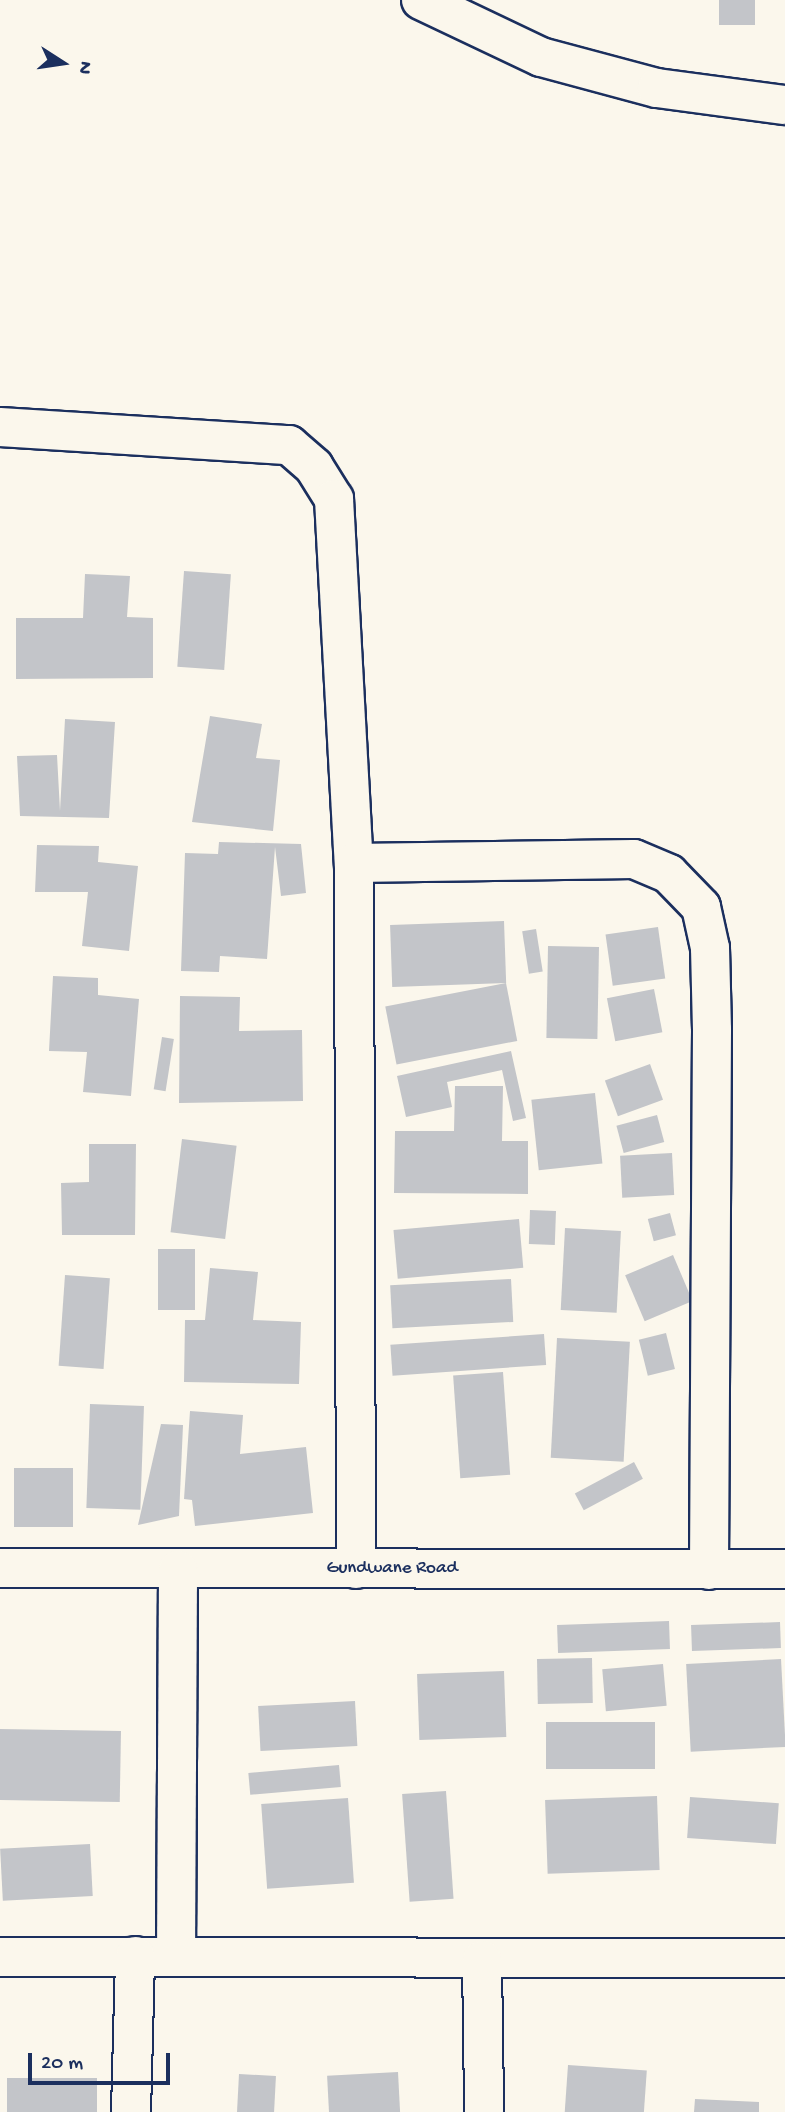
<!DOCTYPE html>
<html>
<head>
<meta charset="utf-8">
<style>
  body { margin:0 }
  #map { position:relative; width:785px; height:2112px; overflow:hidden; background:#fbf7ec; font-family:"Gochi Hand",sans-serif }
  div>[style] { position:absolute }
  .building>* { inset:0; background:#c3c5c9; transform-origin:0 0 }
  .roads { filter:drop-shadow(2px 0 #1b2f5e) drop-shadow(-2px 0 #1b2f5e) drop-shadow(0 2px #1b2f5e) drop-shadow(0 -2px #1b2f5e) }
  .street>* { height:38px; margin:-19px; padding:0 19px; transform-origin:19px; border-radius:19px; background:#fbf7ec }
  span { translate:-50% -50%; white-space:nowrap; text-align:center; line-height:1.15; -webkit-text-stroke:5px #fbf7ec; paint-order:stroke }
  .street-label { font-size:19px; color:#1b2f5e }
  .north { position:absolute; left:28px; top:28px; width:70px; height:70px; -webkit-text-stroke:5px #fbf7ec; paint-order:stroke; rotate:102deg; font-size:19px; font-weight:700; line-height:28px; text-align:center; color:#1b2f5e }
  .north::after { content:''; display:block; margin:auto; width:24px; height:32px; background:#1b2f5e; clip-path:polygon(50% 0,100% 100%,50% 72%,0 100%) }
  .scale { position:absolute; left:28px; top:2053px; width:142px; height:32px; box-sizing:border-box; border:4px solid #1b2f5e; border-top:0; padding-left:9px; font-size:21px; line-height:24px; white-space:nowrap; color:#1b2f5e; -webkit-text-stroke:5px #fbf7ec; paint-order:stroke }
</style>
</head>
<body>
<div id="map">
  <div class="building">
    <i style="left:719px;top:0;width:36px;height:25px"></i>
    <i style="left:184px;top:571px;width:47px;height:96px;rotate:4deg"></i>
    <i style="clip-path:polygon(85px 574px,130px 576px,127px 617px,153px 618px,153px 678px,16px 679px,16px 618px,83px 618px)"></i>
    <i style="clip-path:polygon(210px 716px,262px 724px,256px 758px,280px 760px,273px 831px,192px 822px)"></i>
    <i style="clip-path:polygon(65px 719px,115px 722px,109px 818px,20px 816px,17px 756px,57px 755px,60px 811px)"></i>
    <i style="clip-path:polygon(219px 842px,301px 844px,306px 893px,281px 896px,275px 847px,267px 959px,220px 956px,219px 972px,181px 971px,185px 853px,218px 854px)"></i>
    <i style="clip-path:polygon(37px 845px,99px 846px,98px 862px,138px 866px,129px 951px,82px 946px,88px 892px,35px 892px)"></i>
    <i style="left:504px;top:921px;width:62px;height:114px;rotate:88deg"></i>
    <i style="left:658px;top:927px;width:52px;height:53px;rotate:82deg"></i>
    <i style="left:536px;top:929px;width:43px;height:14px;rotate:81deg"></i>
    <i style="left:548px;top:946px;width:51px;height:92px;rotate:1deg"></i>
    <i style="clip-path:polygon(53px 976px,98px 978px,98px 995px,139px 999px,131px 1096px,83px 1092px,87px 1052px,49px 1051px)"></i>
    <i style="left:506px;top:983px;width:59px;height:123px;rotate:79deg"></i>
    <i style="left:654px;top:989px;width:44px;height:48px;rotate:79deg"></i>
    <i style="clip-path:polygon(180px 996px,240px 997px,239px 1031px,302px 1030px,303px 1101px,179px 1103px)"></i>
    <i style="left:162px;top:1037px;width:12px;height:53px;rotate:9deg"></i>
    <i style="clip-path:polygon(511px 1051px,526px 1118px,513px 1121px,502px 1070px,447px 1082px,452px 1107px,406px 1117px,397px 1076px)"></i>
    <i style="left:650px;top:1064px;width:38px;height:48px;rotate:70deg"></i>
    <i style="clip-path:polygon(455px 1086px,503px 1086px,502px 1141px,528px 1141px,528px 1194px,394px 1193px,395px 1131px,454px 1131px)"></i>
    <i style="left:595px;top:1093px;width:71px;height:64px;rotate:84deg"></i>
    <i style="left:657px;top:1115px;width:28px;height:42px;rotate:75deg"></i>
    <i style="left:182px;top:1139px;width:55px;height:94px;rotate:7deg"></i>
    <i style="clip-path:polygon(89px 1144px,136px 1144px,135px 1235px,62px 1235px,61px 1183px,89px 1182px)"></i>
    <i style="left:672px;top:1153px;width:42px;height:52px;rotate:87deg"></i>
    <i style="left:530px;top:1210px;width:26px;height:34px;rotate:2deg"></i>
    <i style="left:670px;top:1213px;width:23px;height:23px;rotate:75deg"></i>
    <i style="left:519px;top:1219px;width:49px;height:126px;rotate:85deg"></i>
    <i style="left:565px;top:1228px;width:56px;height:82px;rotate:3deg"></i>
    <i style="left:195px;top:1249px;width:61px;height:37px;rotate:90deg"></i>
    <i style="left:673px;top:1255px;width:50px;height:52px;rotate:67deg"></i>
    <i style="clip-path:polygon(210px 1268px,258px 1272px,253px 1320px,301px 1322px,299px 1384px,184px 1382px,185px 1320px,205px 1320px)"></i>
    <i style="left:65px;top:1275px;width:45px;height:91px;rotate:4deg"></i>
    <i style="left:511px;top:1279px;width:43px;height:121px;rotate:87deg"></i>
    <i style="left:666px;top:1333px;width:37px;height:28px;rotate:76deg"></i>
    <i style="left:544px;top:1334px;width:31px;height:154px;rotate:86deg"></i>
    <i style="left:557px;top:1338px;width:73px;height:120px;rotate:3deg"></i>
    <i style="left:503px;top:1372px;width:103px;height:50px;rotate:86deg"></i>
    <i style="left:90px;top:1404px;width:54px;height:104px;rotate:2deg"></i>
    <i style="clip-path:polygon(190px 1411px,243px 1415px,240px 1454px,306px 1447px,313px 1513px,195px 1526px,192px 1500px,184px 1499px)"></i>
    <i style="clip-path:polygon(161px 1424px,183px 1425px,179px 1516px,138px 1525px)"></i>
    <i style="left:634px;top:1462px;width:19px;height:67px;rotate:62deg"></i>
    <i style="left:14px;top:1468px;width:59px;height:59px"></i>
    <i style="left:669px;top:1621px;width:28px;height:112px;rotate:88deg"></i>
    <i style="left:780px;top:1622px;width:26px;height:89px;rotate:88deg"></i>
    <i style="left:592px;top:1658px;width:45px;height:55px;rotate:89deg"></i>
    <i style="left:781px;top:1659px;width:88px;height:95px;rotate:87deg"></i>
    <i style="left:663px;top:1664px;width:42px;height:61px;rotate:85deg"></i>
    <i style="left:504px;top:1671px;width:66px;height:87px;rotate:88deg"></i>
    <i style="left:355px;top:1701px;width:45px;height:97px;rotate:87deg"></i>
    <i style="left:546px;top:1722px;width:109px;height:47px"></i>
    <i style="left:0;top:1729px;width:121px;height:71px;rotate:1deg"></i>
    <i style="left:339px;top:1765px;width:22px;height:91px;rotate:85deg"></i>
    <i style="left:446px;top:1791px;width:108px;height:44px;rotate:86deg"></i>
    <i style="left:657px;top:1796px;width:74px;height:112px;rotate:88deg"></i>
    <i style="left:690px;top:1797px;width:89px;height:41px;rotate:4deg"></i>
    <i style="left:348px;top:1798px;width:85px;height:87px;rotate:86deg"></i>
    <i style="left:90px;top:1844px;width:52px;height:90px;rotate:87deg"></i>
    <i style="left:568px;top:2065px;width:79px;height:47px;rotate:4deg"></i>
    <i style="left:398px;top:2072px;width:40px;height:71px;rotate:87deg"></i>
    <i style="left:239px;top:2074px;width:37px;height:38px;rotate:3deg"></i>
    <i style="left:7px;top:2078px;width:90px;height:34px"></i>
    <i style="clip-path:polygon(695px 2099px,759px 2102px,759px 2112px,694px 2112px)"></i>
  </div>
  <div class="roads">
    <div class="street">
      <i style="left:421px;top:0;width:133px;rotate:25.4deg"></i>
      <i style="left:541px;top:57px;width:120px;rotate:15deg"></i>
      <i style="left:657px;top:88px;width:129px;rotate:7.6deg"></i>
      <i style="left:0;top:427px;width:290px;rotate:3.6deg"></i>
      <i style="left:289px;top:445px;width:33px;rotate:41deg"></i>
      <i style="left:314px;top:467px;width:38px;rotate:58deg"></i>
      <i style="left:334px;top:499px;width:365px;rotate:86.9deg"></i>
      <i style="left:354px;top:863px;width:706px;rotate:89.84deg"></i>
      <i style="left:354px;top:863px;width:280px;rotate:-0.8deg"></i>
      <i style="left:634px;top:859px;width:38px;rotate:23deg"></i>
      <i style="left:669px;top:874px;width:46px;rotate:45.9deg"></i>
      <i style="left:701px;top:907px;width:42px;rotate:77.6deg"></i>
      <i style="left:710px;top:948px;width:82px;rotate:88.6deg"></i>
      <i style="left:712px;top:1030px;width:540px;rotate:90.32deg"></i>
      <i style="left:0;top:1568px;width:785px;rotate:0.07deg"></i>
      <i style="left:176px;top:1956px;width:386px;rotate:-89.7deg"></i>
      <i style="left:0;top:1957px;width:785px;rotate:0.07deg"></i>
      <i style="left:482px;top:1960px;width:152px;rotate:89.2deg"></i>
      <i style="left:131px;top:2112px;width:156px;rotate:-88.5deg"></i>
    </div>
  </div>
  <div class="street-label">
    <span style="left:392px;top:1569px">Gundwane Road</span>
  </div>
  <div class="north">N</div>
  <div class="scale">20 m</div>
</div>
</body>
</html>
